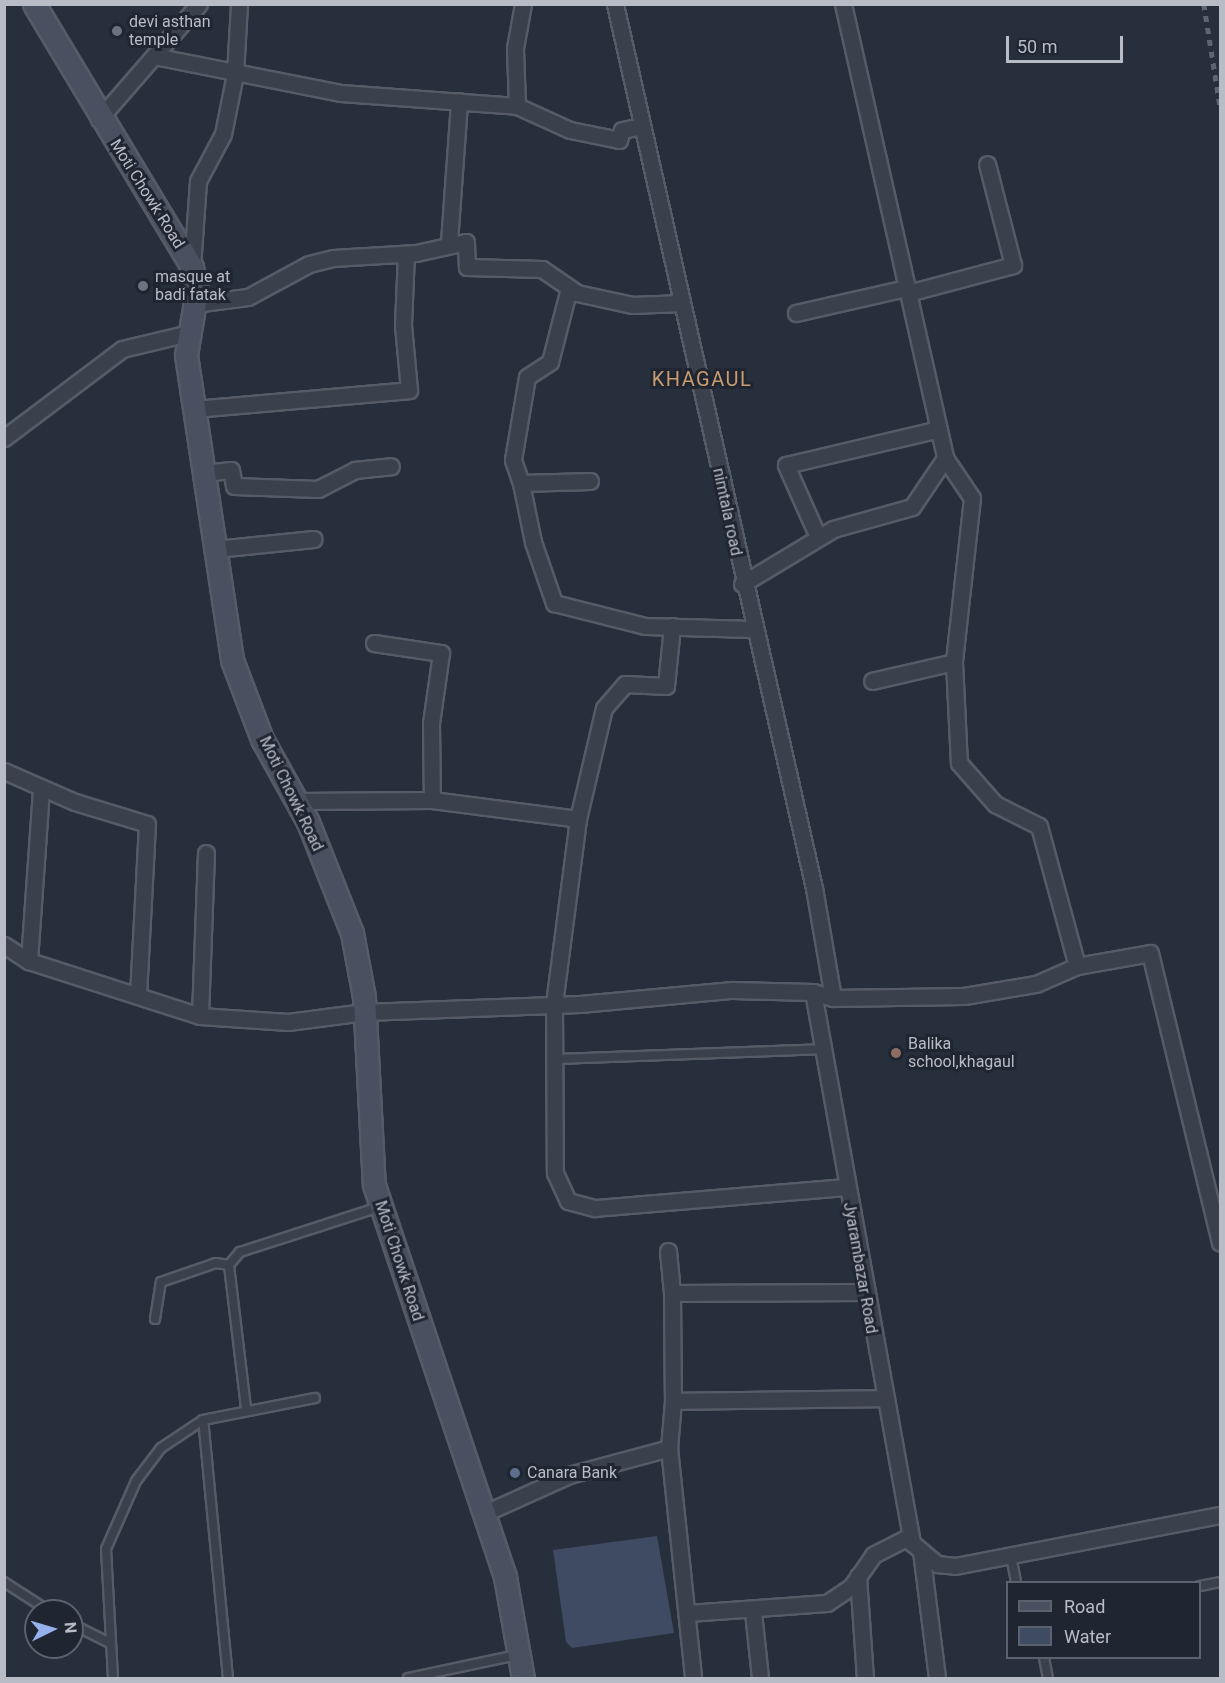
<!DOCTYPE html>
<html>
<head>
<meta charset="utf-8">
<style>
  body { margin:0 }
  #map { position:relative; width:1225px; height:1683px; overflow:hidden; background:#272e3c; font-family:Roboto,sans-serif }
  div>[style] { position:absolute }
  .water>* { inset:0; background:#3f4b63 }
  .roads { filter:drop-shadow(2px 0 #565c67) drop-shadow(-2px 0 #565c67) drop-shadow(0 2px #565c67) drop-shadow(0 -2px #565c67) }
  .lane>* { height:8px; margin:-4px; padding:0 4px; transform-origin:4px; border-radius:4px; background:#3b414c }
  .street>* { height:15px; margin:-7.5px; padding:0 7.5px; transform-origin:7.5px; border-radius:7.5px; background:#3b414c }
  .secondary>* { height:21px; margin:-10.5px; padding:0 10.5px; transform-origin:10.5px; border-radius:10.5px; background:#49505f }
  .rail>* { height:4.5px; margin-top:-2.25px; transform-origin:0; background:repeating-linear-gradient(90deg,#5d6572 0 6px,transparent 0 12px) }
  .dots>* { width:16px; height:16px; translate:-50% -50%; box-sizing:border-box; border:3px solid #202631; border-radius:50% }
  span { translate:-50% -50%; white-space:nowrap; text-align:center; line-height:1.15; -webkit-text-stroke:6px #202631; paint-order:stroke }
  .poi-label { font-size:16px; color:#b7bcc7 }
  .left { translate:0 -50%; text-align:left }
  .street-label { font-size:16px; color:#b7bcc7 }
  .quarter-label { font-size:20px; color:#c99c6f; letter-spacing:1.5px }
  .frame { position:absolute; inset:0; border:6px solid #b7bcc7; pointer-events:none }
  .legend { position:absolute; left:1006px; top:1581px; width:195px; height:78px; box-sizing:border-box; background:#202631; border:2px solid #5c626d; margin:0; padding:8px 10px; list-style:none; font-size:18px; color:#b7bcc7 }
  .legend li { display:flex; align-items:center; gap:12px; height:30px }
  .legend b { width:30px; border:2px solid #5c626d }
  .north { position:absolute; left:24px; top:1599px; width:60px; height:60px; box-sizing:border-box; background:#202631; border:2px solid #5c626d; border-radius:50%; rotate:85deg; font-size:16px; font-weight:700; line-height:24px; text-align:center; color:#b7bcc7 }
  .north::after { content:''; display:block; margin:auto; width:21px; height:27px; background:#96b2ed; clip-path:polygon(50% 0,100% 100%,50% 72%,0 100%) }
  .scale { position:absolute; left:1006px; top:36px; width:117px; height:27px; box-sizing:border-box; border:3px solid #b7bcc7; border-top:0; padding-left:8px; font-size:18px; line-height:21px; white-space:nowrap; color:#b7bcc7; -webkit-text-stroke:4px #202631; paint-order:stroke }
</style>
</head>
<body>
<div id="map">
  <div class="water">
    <i style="clip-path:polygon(657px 1536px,674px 1633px,572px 1648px,566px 1642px,553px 1550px)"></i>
  </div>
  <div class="roads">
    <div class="lane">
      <i style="left:554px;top:1059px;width:269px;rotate:-2.1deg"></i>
      <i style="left:155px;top:1319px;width:37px;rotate:-81deg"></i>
      <i style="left:161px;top:1282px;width:58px;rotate:-19.1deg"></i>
      <i style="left:216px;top:1263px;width:13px;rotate:9deg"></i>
      <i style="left:246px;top:1408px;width:144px;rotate:-96.8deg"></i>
      <i style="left:229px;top:1265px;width:17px;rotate:-50deg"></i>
      <i style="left:240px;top:1252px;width:146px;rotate:-17.9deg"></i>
      <i style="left:1011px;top:1556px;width:26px;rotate:79deg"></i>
      <i style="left:4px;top:1582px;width:54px;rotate:32.8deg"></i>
      <i style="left:1200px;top:1586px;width:20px;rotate:-11deg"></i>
      <i style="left:72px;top:1624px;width:42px;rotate:26.6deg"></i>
      <i style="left:1044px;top:1658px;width:20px;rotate:79deg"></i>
      <i style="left:113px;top:1678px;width:129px;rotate:-93.1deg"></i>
      <i style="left:106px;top:1549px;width:74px;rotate:-66.2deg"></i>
      <i style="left:136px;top:1481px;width:41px;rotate:-52.9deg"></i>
      <i style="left:161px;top:1448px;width:50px;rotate:-33.7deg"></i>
      <i style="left:228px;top:1678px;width:259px;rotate:-95.5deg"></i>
      <i style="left:203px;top:1420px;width:114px;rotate:-11.1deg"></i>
      <i style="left:408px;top:1678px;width:111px;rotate:-11.9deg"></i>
    </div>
    <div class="street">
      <i style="left:843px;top:4px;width:465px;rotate:77.3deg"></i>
      <i style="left:945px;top:458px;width:48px;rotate:56deg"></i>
      <i style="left:972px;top:498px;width:165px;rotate:96.3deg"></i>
      <i style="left:954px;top:662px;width:84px;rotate:167deg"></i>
      <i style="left:154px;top:56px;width:191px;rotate:11.2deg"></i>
      <i style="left:341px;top:93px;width:176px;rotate:4.2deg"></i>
      <i style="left:517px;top:106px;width:58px;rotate:24.4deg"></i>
      <i style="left:570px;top:130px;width:50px;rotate:11.5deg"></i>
      <i style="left:619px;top:140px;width:10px;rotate:-73deg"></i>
      <i style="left:622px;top:130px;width:20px;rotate:-11deg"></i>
      <i style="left:517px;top:106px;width:58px;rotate:-92deg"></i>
      <i style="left:515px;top:48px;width:45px;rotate:-79.7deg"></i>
      <i style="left:99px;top:119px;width:152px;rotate:-49deg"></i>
      <i style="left:449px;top:242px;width:141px;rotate:-85.9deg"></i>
      <i style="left:192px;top:267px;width:86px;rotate:-86deg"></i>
      <i style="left:198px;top:181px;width:53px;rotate:-62deg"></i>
      <i style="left:223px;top:134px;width:61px;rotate:-78.7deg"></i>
      <i style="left:235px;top:74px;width:70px;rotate:-86.7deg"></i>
      <i style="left:569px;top:288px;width:76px;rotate:104.4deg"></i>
      <i style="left:550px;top:362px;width:27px;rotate:147deg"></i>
      <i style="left:527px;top:377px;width:84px;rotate:99.6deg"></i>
      <i style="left:513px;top:460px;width:24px;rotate:71deg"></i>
      <i style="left:521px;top:483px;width:69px;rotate:-1.7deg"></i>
      <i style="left:908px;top:293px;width:109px;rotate:-14.9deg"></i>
      <i style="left:1013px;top:265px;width:104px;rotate:-104.4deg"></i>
      <i style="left:194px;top:304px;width:54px;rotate:-7.4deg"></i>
      <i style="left:248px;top:297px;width:69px;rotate:-28.4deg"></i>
      <i style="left:309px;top:264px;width:25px;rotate:-14deg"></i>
      <i style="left:333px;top:258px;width:83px;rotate:-3.4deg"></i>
      <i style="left:416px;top:253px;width:51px;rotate:-12.4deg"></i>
      <i style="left:466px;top:242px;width:25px;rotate:88deg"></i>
      <i style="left:467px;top:267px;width:75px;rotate:1.5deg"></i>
      <i style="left:542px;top:269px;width:42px;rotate:34.4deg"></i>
      <i style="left:577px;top:293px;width:56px;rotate:12.3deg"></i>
      <i style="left:632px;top:305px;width:50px;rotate:-2.3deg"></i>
      <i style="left:796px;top:313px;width:113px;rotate:-12.8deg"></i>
      <i style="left:193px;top:409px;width:217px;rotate:-5deg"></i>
      <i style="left:409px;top:390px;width:65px;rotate:-95.3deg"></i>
      <i style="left:403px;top:325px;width:71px;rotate:-87.6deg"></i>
      <i style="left:4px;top:438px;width:148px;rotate:-37deg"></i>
      <i style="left:122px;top:349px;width:69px;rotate:-13.4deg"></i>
      <i style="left:203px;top:473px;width:28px;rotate:-6deg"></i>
      <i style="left:231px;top:470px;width:16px;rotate:79deg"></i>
      <i style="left:234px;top:486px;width:84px;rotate:2deg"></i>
      <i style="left:318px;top:489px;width:42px;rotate:-27.2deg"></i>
      <i style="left:355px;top:470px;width:36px;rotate:-6deg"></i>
      <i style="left:521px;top:483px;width:60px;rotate:78.5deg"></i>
      <i style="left:533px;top:542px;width:65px;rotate:71deg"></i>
      <i style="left:554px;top:603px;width:94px;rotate:14.2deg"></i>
      <i style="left:645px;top:626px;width:107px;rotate:1.6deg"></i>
      <i style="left:818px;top:537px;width:79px;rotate:-114deg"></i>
      <i style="left:786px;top:465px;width:157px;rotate:-13.2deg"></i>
      <i style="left:216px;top:549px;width:98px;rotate:-5.9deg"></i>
      <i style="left:742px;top:584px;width:106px;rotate:-31.1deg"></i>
      <i style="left:833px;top:529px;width:82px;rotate:-15.6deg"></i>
      <i style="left:912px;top:507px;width:59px;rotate:-56deg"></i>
      <i style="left:672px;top:626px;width:60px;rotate:95.7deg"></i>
      <i style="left:666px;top:686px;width:41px;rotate:-177.2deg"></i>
      <i style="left:625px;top:684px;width:32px;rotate:131deg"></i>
      <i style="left:604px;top:708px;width:114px;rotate:103.2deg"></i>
      <i style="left:578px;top:819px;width:188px;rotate:97.4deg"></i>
      <i style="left:554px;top:1005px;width:168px;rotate:89.7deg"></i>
      <i style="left:555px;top:1173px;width:31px;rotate:65deg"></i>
      <i style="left:568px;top:1201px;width:28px;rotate:15deg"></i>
      <i style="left:595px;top:1208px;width:253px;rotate:-4.8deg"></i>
      <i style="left:374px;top:643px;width:68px;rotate:8.5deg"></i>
      <i style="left:441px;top:653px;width:71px;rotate:98.1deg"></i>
      <i style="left:431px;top:723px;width:77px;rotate:89.3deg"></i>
      <i style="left:954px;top:662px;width:101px;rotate:87.2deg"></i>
      <i style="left:959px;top:763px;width:55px;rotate:48.7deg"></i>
      <i style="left:995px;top:804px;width:49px;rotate:26.6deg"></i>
      <i style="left:1039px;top:826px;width:145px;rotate:74.8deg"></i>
      <i style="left:1077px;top:966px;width:74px;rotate:-10.1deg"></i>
      <i style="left:1150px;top:953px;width:298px;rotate:76.4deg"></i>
      <i style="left:4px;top:771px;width:77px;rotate:23.6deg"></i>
      <i style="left:75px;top:802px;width:75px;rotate:17deg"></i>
      <i style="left:147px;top:824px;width:172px;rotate:93deg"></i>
      <i style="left:296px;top:801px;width:136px;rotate:-0.4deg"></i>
      <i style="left:432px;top:800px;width:147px;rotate:7.4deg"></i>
      <i style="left:4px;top:945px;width:30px;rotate:33deg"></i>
      <i style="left:29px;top:961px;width:180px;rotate:17.8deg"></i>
      <i style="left:200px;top:1016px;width:88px;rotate:3.9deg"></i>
      <i style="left:288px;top:1022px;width:77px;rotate:-7.5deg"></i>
      <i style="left:364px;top:1012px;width:216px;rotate:-2.1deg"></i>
      <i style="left:580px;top:1004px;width:153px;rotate:-5.3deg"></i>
      <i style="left:732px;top:990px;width:81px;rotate:1.4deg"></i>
      <i style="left:813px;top:992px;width:21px;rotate:17deg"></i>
      <i style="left:833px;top:998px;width:112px;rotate:-99.8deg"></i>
      <i style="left:814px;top:888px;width:906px;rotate:-102.69deg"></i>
      <i style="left:29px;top:961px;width:173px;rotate:-86deg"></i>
      <i style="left:813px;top:992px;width:560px;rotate:79.81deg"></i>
      <i style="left:912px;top:1543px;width:33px;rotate:40deg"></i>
      <i style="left:937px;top:1564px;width:18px;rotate:6deg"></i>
      <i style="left:955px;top:1566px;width:270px;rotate:-10.9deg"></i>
      <i style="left:833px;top:998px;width:131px;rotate:-0.9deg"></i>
      <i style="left:964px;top:996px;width:73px;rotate:-9.5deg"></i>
      <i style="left:1036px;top:984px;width:45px;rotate:-23.7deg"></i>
      <i style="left:200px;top:1016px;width:163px;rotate:-87.9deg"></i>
      <i style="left:668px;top:1251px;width:42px;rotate:84.6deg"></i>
      <i style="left:672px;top:1293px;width:192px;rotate:-0.3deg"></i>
      <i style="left:672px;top:1293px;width:108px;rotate:89.5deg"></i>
      <i style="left:669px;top:1448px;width:231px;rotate:84deg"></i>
      <i style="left:485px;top:1513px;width:92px;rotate:-24.3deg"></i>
      <i style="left:569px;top:1475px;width:104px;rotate:-15.1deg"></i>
      <i style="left:669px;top:1448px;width:47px;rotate:-85.1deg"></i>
      <i style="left:673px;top:1401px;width:211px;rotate:-0.8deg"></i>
      <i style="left:921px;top:1551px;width:128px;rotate:82.8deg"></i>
      <i style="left:858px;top:1576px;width:102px;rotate:86.1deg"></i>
      <i style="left:753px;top:1612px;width:66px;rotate:83.9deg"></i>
      <i style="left:688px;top:1613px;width:139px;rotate:-4.1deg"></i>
      <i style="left:827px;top:1603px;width:29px;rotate:-34deg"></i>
      <i style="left:851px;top:1587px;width:39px;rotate:-55deg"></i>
      <i style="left:873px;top:1555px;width:42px;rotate:-27.2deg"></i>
    </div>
    <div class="secondary">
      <i style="left:34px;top:4px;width:307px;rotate:59deg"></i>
      <i style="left:192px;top:267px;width:24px;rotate:78deg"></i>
      <i style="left:197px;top:290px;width:66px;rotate:99.6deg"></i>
      <i style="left:186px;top:355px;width:308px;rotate:81.4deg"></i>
      <i style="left:232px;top:660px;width:85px;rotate:69.2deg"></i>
      <i style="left:262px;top:739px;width:95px;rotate:61deg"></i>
      <i style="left:308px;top:822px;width:119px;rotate:68.4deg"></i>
      <i style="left:352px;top:933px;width:65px;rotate:79.4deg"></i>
      <i style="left:364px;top:997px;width:188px;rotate:87deg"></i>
      <i style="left:374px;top:1185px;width:413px;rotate:71.5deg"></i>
      <i style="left:505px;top:1577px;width:103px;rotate:79.9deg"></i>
    </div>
  </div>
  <div class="rail">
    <i style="left:1204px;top:4px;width:102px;rotate:81deg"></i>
  </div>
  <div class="dots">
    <i style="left:117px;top:31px;background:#6b7280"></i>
    <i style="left:143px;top:286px;background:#6b7280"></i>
    <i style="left:896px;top:1053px;background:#8d6e63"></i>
    <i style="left:515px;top:1473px;background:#5c6f8a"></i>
  </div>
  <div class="poi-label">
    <span class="left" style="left:129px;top:31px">devi asthan<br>temple</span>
    <span class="left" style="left:155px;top:286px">masque at<br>badi fatak</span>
    <span class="left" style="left:908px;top:1053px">Balika<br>school,khagaul</span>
    <span class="left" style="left:527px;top:1473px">Canara Bank</span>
  </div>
  <div class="street-label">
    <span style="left:147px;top:194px;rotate:58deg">Moti Chowk Road</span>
    <span style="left:727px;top:512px;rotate:78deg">nimtala road</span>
    <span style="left:291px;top:794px;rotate:64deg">Moti Chowk Road</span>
    <span style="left:399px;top:1261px;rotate:72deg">Moti Chowk Road</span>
    <span style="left:860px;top:1268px;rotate:80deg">Jyarambazar Road</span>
  </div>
  <div class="quarter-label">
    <span style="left:702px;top:379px">KHAGAUL</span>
  </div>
  <div class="frame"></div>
  <ul class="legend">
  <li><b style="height:8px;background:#49505f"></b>Road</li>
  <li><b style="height:16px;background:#3f4b63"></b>Water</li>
  </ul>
  <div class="north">N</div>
  <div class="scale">50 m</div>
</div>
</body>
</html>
